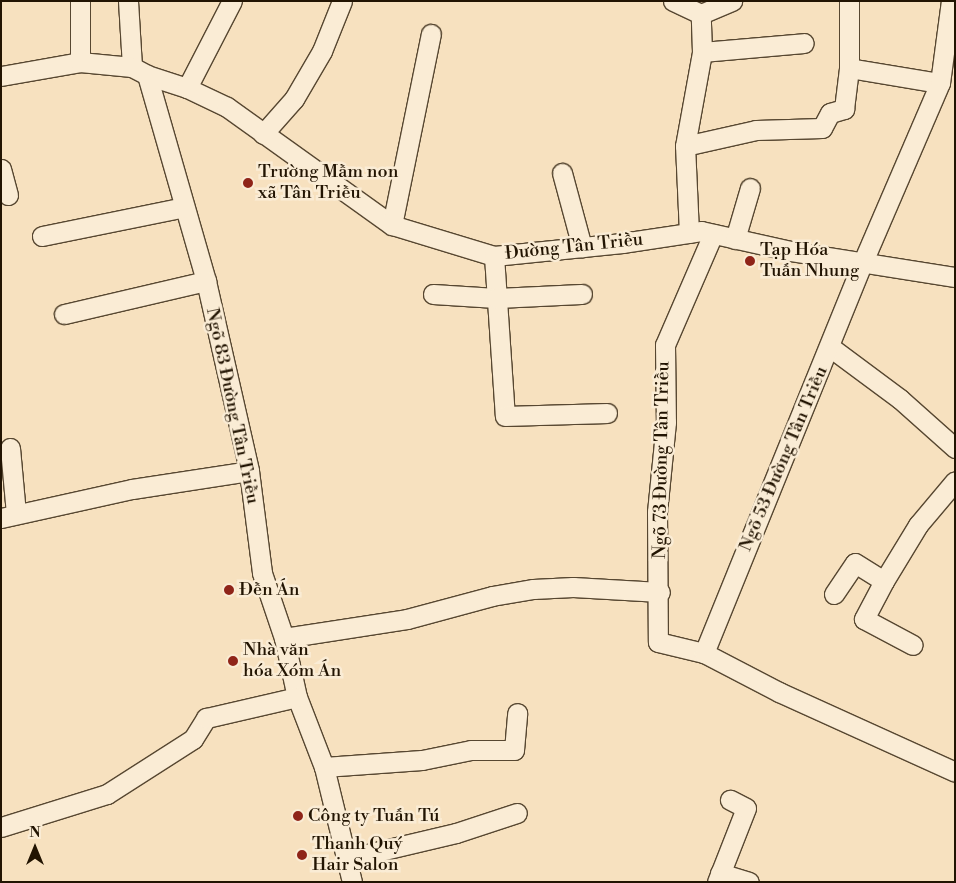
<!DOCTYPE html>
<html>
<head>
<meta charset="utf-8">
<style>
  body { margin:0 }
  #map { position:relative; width:956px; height:883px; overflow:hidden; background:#f7e1bf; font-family:"Libre Bodoni",serif }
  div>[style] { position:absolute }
  .roads { filter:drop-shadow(1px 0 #574731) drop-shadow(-1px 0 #574731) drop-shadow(0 1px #574731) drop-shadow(0 -1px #574731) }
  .minor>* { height:19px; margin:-9.5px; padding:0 9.5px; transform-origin:9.5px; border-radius:9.5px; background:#faecd5 }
  .dots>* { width:14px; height:14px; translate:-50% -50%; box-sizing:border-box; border:2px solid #faecd5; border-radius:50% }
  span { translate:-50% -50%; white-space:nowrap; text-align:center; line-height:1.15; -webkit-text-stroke:5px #faecd5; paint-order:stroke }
  .poi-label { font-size:18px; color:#221402 }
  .left { translate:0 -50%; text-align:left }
  .street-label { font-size:18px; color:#221402 }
  .frame { position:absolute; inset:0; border:2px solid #221402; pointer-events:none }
  .north { position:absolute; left:10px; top:823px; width:50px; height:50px; -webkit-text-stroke:4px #faecd5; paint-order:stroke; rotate:0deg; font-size:14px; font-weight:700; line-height:20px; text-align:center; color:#221402 }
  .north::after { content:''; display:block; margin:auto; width:18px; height:22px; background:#221402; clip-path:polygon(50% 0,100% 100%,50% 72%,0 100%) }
</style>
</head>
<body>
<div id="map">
  <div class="roads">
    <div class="minor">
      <i style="left:80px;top:1px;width:61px;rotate:90deg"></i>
      <i style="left:128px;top:1px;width:66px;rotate:86.5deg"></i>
      <i style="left:673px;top:1px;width:31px;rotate:25deg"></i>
      <i style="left:701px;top:14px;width:34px;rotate:-23deg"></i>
      <i style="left:849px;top:1px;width:67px;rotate:90deg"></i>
      <i style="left:849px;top:68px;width:92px;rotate:9.4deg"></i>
      <i style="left:702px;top:52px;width:102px;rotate:-5deg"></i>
      <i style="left:147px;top:75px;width:214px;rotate:74deg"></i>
      <i style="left:206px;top:281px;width:195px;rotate:77.2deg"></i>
      <i style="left:249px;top:471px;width:103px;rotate:82.7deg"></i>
      <i style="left:262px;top:573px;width:69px;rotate:71.3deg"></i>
      <i style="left:284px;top:638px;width:60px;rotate:77.6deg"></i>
      <i style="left:297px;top:697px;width:75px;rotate:68.9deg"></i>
      <i style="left:324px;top:767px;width:118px;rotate:76.3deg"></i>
      <i style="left:1px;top:76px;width:80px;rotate:-10deg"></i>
      <i style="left:80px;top:62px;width:52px;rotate:5.5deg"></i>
      <i style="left:132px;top:67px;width:17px;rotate:28deg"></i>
      <i style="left:147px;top:75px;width:42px;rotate:18deg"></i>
      <i style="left:187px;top:88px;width:44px;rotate:25.4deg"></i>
      <i style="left:227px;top:107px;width:203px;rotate:35.6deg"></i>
      <i style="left:392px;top:225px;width:107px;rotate:16.9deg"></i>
      <i style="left:494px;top:256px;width:129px;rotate:-5.8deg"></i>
      <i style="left:622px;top:243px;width:80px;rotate:-8.6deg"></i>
      <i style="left:701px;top:231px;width:92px;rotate:12.5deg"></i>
      <i style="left:791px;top:251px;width:166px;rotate:9deg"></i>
      <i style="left:187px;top:88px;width:98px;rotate:-62.7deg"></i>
      <i style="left:263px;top:134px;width:47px;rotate:-48.5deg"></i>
      <i style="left:294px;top:99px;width:56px;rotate:-59.7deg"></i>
      <i style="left:322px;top:51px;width:54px;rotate:-68.2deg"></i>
      <i style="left:685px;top:146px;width:73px;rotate:-12.7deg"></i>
      <i style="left:756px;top:130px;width:66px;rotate:-1.7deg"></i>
      <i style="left:822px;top:128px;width:17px;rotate:-62deg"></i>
      <i style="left:830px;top:113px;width:15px;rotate:-16deg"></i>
      <i style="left:844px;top:109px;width:41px;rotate:-83deg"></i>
      <i style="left:1px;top:169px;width:27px;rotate:75deg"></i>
      <i style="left:562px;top:173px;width:77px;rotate:74.9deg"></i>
      <i style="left:392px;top:225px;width:195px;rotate:-78.5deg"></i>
      <i style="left:689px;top:233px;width:87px;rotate:-92.6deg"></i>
      <i style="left:685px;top:146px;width:96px;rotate:-79.7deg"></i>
      <i style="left:702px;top:52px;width:38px;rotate:-92deg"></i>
      <i style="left:713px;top:234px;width:121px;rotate:113.4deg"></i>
      <i style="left:665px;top:345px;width:77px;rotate:89.3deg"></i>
      <i style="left:666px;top:422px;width:90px;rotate:95.7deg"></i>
      <i style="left:657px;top:512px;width:130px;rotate:89.6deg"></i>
      <i style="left:658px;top:642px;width:47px;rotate:13.4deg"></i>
      <i style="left:704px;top:653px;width:85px;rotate:27.5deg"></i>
      <i style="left:779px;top:692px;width:193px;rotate:24.4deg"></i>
      <i style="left:42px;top:236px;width:145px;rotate:-11.5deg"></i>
      <i style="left:735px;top:239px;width:53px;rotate:-73.6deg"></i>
      <i style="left:494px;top:256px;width:160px;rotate:86.1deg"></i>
      <i style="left:505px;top:416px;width:102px;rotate:-1.7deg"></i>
      <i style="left:433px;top:294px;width:63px;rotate:3.6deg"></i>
      <i style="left:496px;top:298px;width:86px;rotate:-2.7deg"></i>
      <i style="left:64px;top:314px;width:146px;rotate:-13.1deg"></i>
      <i style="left:830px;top:347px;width:87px;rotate:36.6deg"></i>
      <i style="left:900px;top:399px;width:74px;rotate:41.7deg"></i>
      <i style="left:10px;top:448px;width:66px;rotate:84.8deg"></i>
      <i style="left:1px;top:518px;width:134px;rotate:-12.5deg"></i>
      <i style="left:132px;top:489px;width:118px;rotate:-8.7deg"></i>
      <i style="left:884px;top:581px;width:43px;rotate:117.8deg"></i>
      <i style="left:864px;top:619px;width:55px;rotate:28deg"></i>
      <i style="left:834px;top:594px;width:37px;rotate:-56deg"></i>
      <i style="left:855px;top:563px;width:34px;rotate:32deg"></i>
      <i style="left:884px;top:581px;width:66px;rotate:-58.7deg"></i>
      <i style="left:918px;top:525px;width:57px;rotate:-49.9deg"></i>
      <i style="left:284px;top:638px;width:124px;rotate:-8.8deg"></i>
      <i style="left:407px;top:619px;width:88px;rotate:-15.1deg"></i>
      <i style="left:492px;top:596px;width:42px;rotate:-9.7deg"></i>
      <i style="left:533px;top:589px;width:40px;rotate:-2.9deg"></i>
      <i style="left:573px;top:587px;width:87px;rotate:3.3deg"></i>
      <i style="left:704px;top:653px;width:420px;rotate:-67.9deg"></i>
      <i style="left:862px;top:264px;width:197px;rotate:-66.7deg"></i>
      <i style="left:940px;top:83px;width:83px;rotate:-82.4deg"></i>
      <i style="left:324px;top:767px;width:98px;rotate:-4.1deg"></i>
      <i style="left:422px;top:760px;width:50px;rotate:-11.5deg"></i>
      <i style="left:471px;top:750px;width:43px"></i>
      <i style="left:514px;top:750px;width:37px;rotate:-85deg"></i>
      <i style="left:1px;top:827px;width:111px;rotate:-17.3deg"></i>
      <i style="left:107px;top:794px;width:102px;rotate:-32.6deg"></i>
      <i style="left:193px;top:739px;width:25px;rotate:-58deg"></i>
      <i style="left:206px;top:718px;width:93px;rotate:-13deg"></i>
      <i style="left:346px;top:859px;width:113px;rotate:-13.3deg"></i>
      <i style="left:456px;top:833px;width:64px;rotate:-18.2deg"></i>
      <i style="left:720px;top:873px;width:30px;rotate:17deg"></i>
      <i style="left:717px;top:882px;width:79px;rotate:-68.6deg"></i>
      <i style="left:746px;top:808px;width:18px;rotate:-153deg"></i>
    </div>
  </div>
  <div class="dots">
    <i style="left:248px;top:183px;background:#8f2418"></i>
    <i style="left:750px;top:261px;background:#8f2418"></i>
    <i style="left:229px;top:590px;background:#8f2418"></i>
    <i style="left:233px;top:661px;background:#8f2418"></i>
    <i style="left:298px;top:816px;background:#8f2418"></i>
    <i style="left:302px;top:855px;background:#8f2418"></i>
  </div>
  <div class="poi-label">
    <span class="left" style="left:258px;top:183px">Trường Mầm non<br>xã Tân Triều</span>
    <span class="left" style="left:760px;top:261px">Tạp Hóa<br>Tuấn Nhung</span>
    <span class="left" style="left:239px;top:590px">Đền Án</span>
    <span class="left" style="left:243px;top:661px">Nhà văn<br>hóa Xóm Án</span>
    <span class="left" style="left:308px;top:816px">Công ty Tuấn Tú</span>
    <span class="left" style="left:312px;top:855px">Thanh Quý<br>Hair Salon</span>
  </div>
  <div class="street-label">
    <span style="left:574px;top:247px;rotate:-6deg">Đường Tân Triều</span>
    <span style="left:232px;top:406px;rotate:78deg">Ngõ 83 Đường Tân Triều</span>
    <span style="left:784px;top:459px;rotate:-67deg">Ngõ 53 Đường Tân Triều</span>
    <span style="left:662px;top:460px;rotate:-89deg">Ngõ 73 Đường Tân Triều</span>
  </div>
  <div class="frame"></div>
  <div class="north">N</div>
</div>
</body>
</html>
